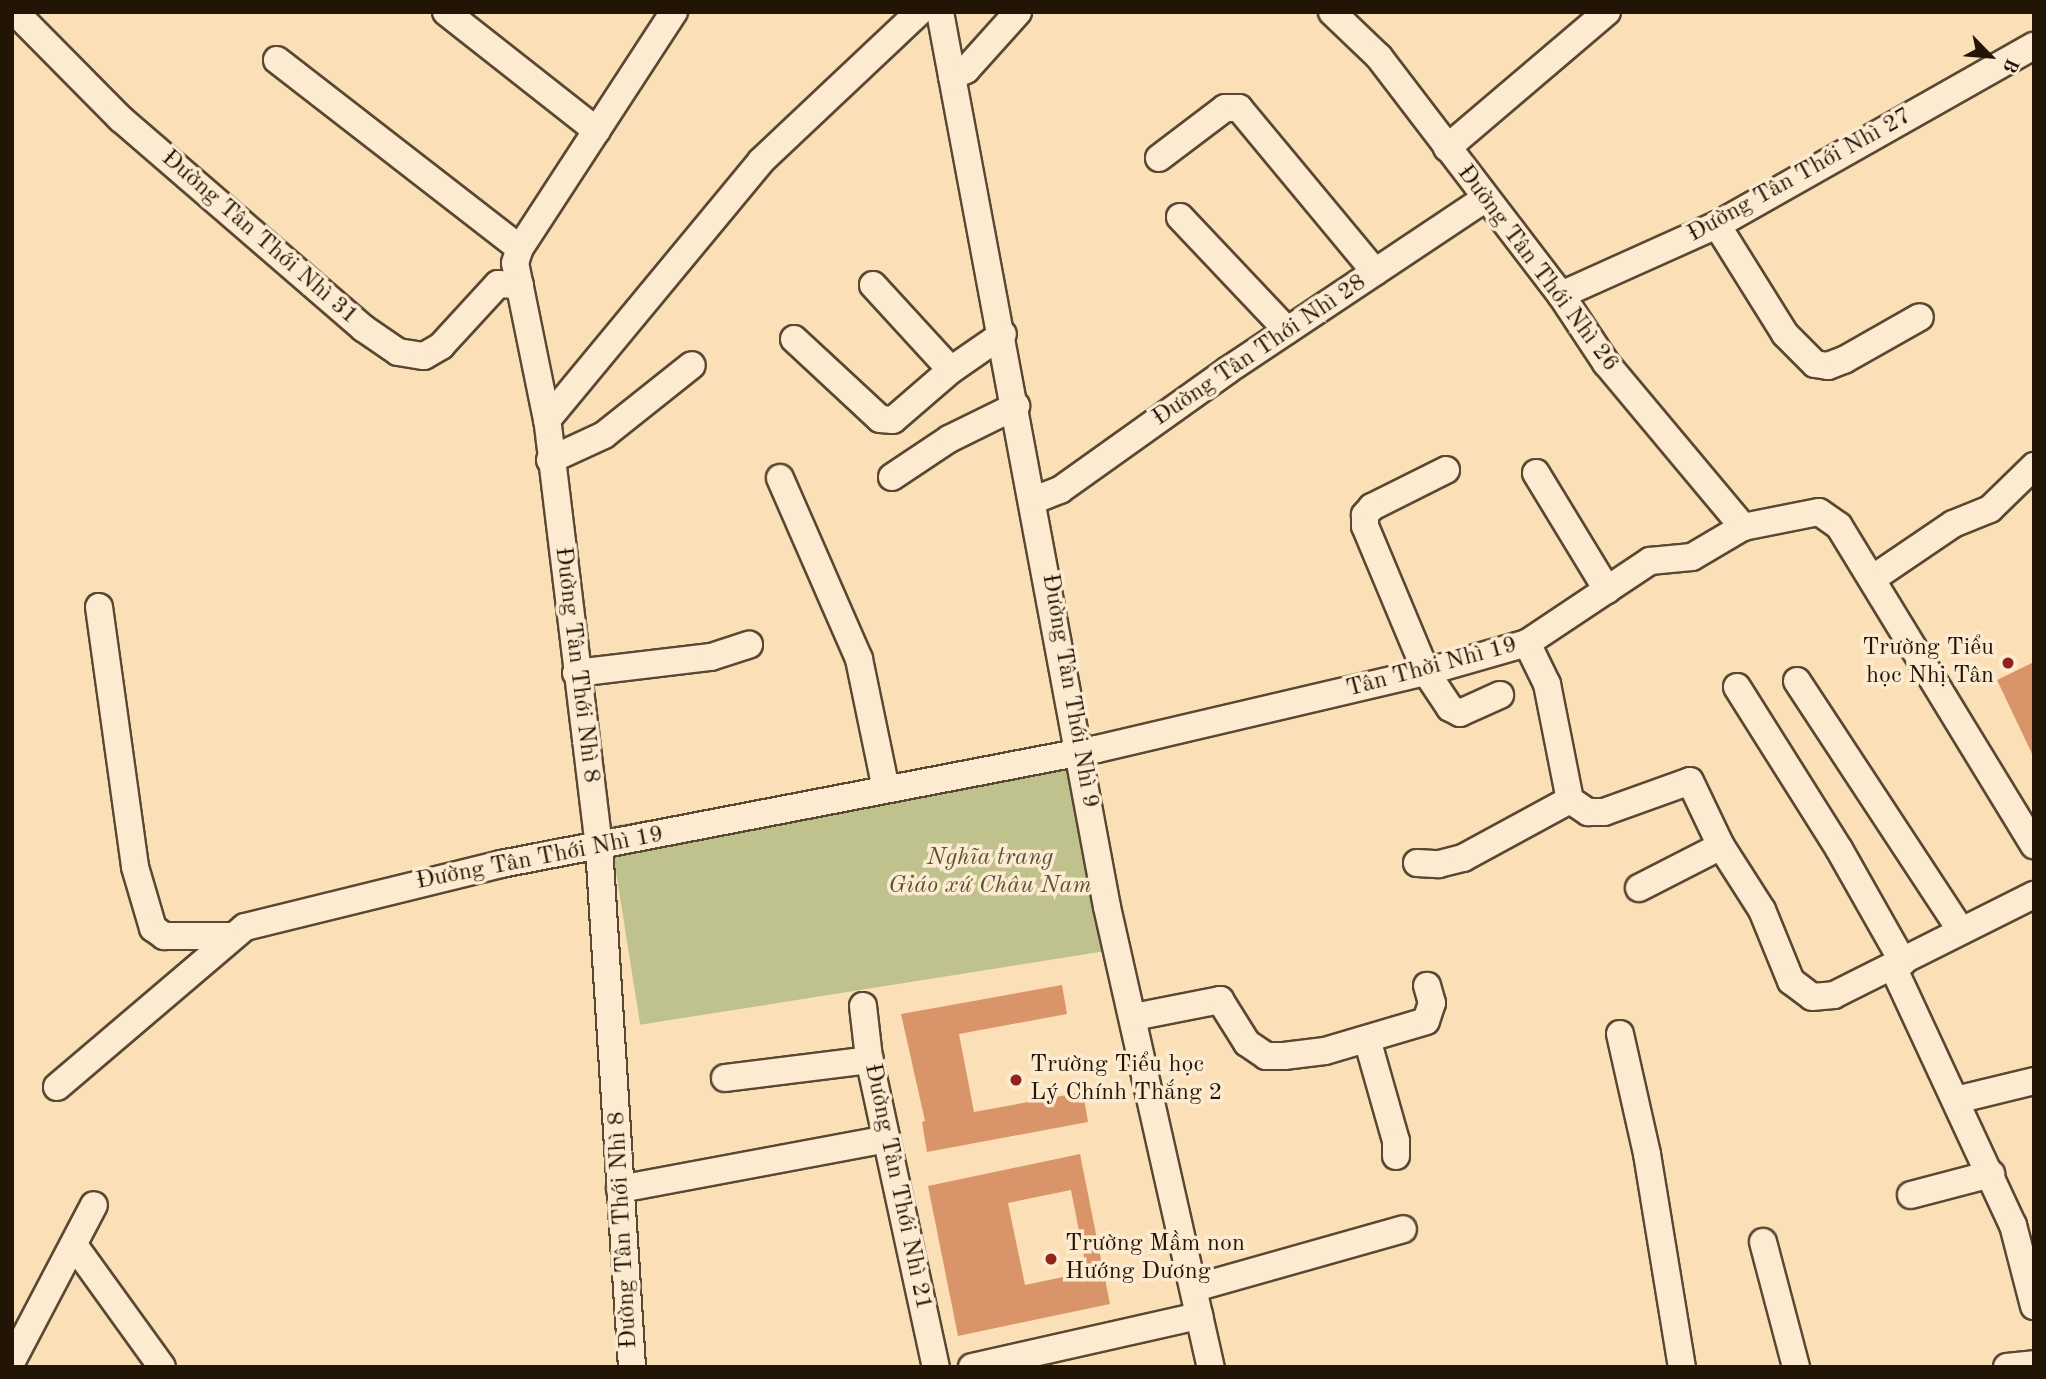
<!DOCTYPE html>
<html>
<head>
<meta charset="utf-8">
<style>
  body { margin:0 }
  #map { position:relative; width:2046px; height:1379px; overflow:hidden; background:#fbe0b7; font-family:"Old Standard TT",serif }
  div>[style] { position:absolute }
  .green>* { inset:0; background:#c0c28d; transform-origin:0 0 }
  .building>* { inset:0; background:#da9469 }
  .roads { filter:drop-shadow(2px 0 #594832) drop-shadow(-2px 0 #594832) drop-shadow(0 2px #594832) drop-shadow(0 -2px #594832) }
  .minor>* { height:26px; margin:-13px; padding:0 13px; transform-origin:13px; border-radius:13px; background:#fcebd0 }
  .dots>* { width:19px; height:19px; translate:-50% -50%; box-sizing:border-box; border:4px solid #fcebd0; border-radius:50% }
  span { translate:-50% -50%; white-space:nowrap; text-align:center; line-height:1.15; -webkit-text-stroke:7px #fcebd0; paint-order:stroke }
  .street-label { font-size:24px; color:#231506 }
  .poi-label { font-size:24px; color:#231506 }
  .right { translate:-100% -50%; text-align:right }
  .left { translate:0 -50%; text-align:left }
  .park-label { font-size:24px; color:#5a5235; font-style:italic }
  .frame { position:absolute; inset:0; border:14px solid #231506; pointer-events:none }
  .north { position:absolute; left:1955px; top:21px; width:70px; height:70px; -webkit-text-stroke:5px #fcebd0; paint-order:stroke; rotate:115deg; font-size:19px; font-weight:700; line-height:28px; text-align:center; color:#231506 }
  .north::after { content:''; display:block; margin:auto; width:24px; height:32px; background:#231506; clip-path:polygon(50% 0,100% 100%,50% 72%,0 100%) }
</style>
</head>
<body>
<div id="map">
  <div class="green">
    <i style="left:1071px;top:753px;width:201px;height:468px;rotate:81deg"></i>
  </div>
  <div class="building">
    <i style="clip-path:polygon(2034px 662px,2034px 758px,1997px 680px)"></i>
    <i style="clip-path:polygon(1062px 985px,1067px 1014px,959px 1034px,974px 1112px,1083px 1092px,1088px 1122px,927px 1152px,922px 1122px,925px 1121px,901px 1014px)"></i>
    <i style="clip-path:polygon(evenodd,1080px 1154px,1110px 1304px,958px 1336px,928px 1186px,1080px 1154px,1071px 1190px,1087px 1272px,1025px 1285px,1008px 1203px,1071px 1190px)"></i>
  </div>
  <div class="roads">
    <div class="minor">
      <i style="left:15px;top:12px;width:151px;rotate:45.3deg"></i>
      <i style="left:121px;top:119px;width:320px;rotate:40.8deg"></i>
      <i style="left:363px;top:328px;width:42px;rotate:34.4deg"></i>
      <i style="left:398px;top:352px;width:26px;rotate:9deg"></i>
      <i style="left:424px;top:356px;width:20px;rotate:-30deg"></i>
      <i style="left:441px;top:346px;width:84px;rotate:-47.4deg"></i>
      <i style="left:498px;top:284px;width:22px;rotate:3deg"></i>
      <i style="left:446px;top:12px;width:192px;rotate:38.2deg"></i>
      <i style="left:940px;top:12px;width:910px;rotate:79.43deg"></i>
      <i style="left:1107px;top:907px;width:472px;rotate:77.3deg"></i>
      <i style="left:1332px;top:12px;width:65px;rotate:43.8deg"></i>
      <i style="left:1379px;top:57px;width:300px;rotate:52.6deg"></i>
      <i style="left:1561px;top:295px;width:82px;rotate:56.5deg"></i>
      <i style="left:1606px;top:363px;width:214px;rotate:50.1deg"></i>
      <i style="left:277px;top:60px;width:306px;rotate:37.8deg"></i>
      <i style="left:952px;top:77px;width:16px;rotate:-27deg"></i>
      <i style="left:966px;top:70px;width:78px;rotate:-48.1deg"></i>
      <i style="left:1447px;top:148px;width:210px;rotate:-40.4deg"></i>
      <i style="left:1159px;top:158px;width:83px;rotate:-37.1deg"></i>
      <i style="left:1225px;top:108px;width:14px"></i>
      <i style="left:1239px;top:108px;width:213px;rotate:50.3deg"></i>
      <i style="left:1180px;top:217px;width:156px;rotate:46.6deg"></i>
      <i style="left:1717px;top:225px;width:128px;rotate:58deg"></i>
      <i style="left:1785px;top:334px;width:42px;rotate:45deg"></i>
      <i style="left:1815px;top:364px;width:13px;rotate:9deg"></i>
      <i style="left:1828px;top:366px;width:17px;rotate:-21deg"></i>
      <i style="left:1844px;top:360px;width:87px;rotate:-29.5deg"></i>
      <i style="left:873px;top:285px;width:115px;rotate:47.5deg"></i>
      <i style="left:1561px;top:295px;width:171px;rotate:-24.2deg"></i>
      <i style="left:1717px;top:225px;width:364px;rotate:-29.5deg"></i>
      <i style="left:794px;top:339px;width:117px;rotate:42.9deg"></i>
      <i style="left:880px;top:419px;width:13px;rotate:4deg"></i>
      <i style="left:893px;top:420px;width:77px;rotate:-40.8deg"></i>
      <i style="left:951px;top:370px;width:63px;rotate:-34.7deg"></i>
      <i style="left:547px;top:420px;width:336px;rotate:-50.4deg"></i>
      <i style="left:761px;top:161px;width:217px;rotate:-43.3deg"></i>
      <i style="left:550px;top:460px;width:60px;rotate:-24.8deg"></i>
      <i style="left:604px;top:435px;width:112px;rotate:-38.5deg"></i>
      <i style="left:1446px;top:470px;width:83px;rotate:153.4deg"></i>
      <i style="left:1372px;top:507px;width:11px;rotate:131deg"></i>
      <i style="left:1365px;top:515px;width:11px;rotate:90deg"></i>
      <i style="left:1365px;top:526px;width:158px;rotate:67.3deg"></i>
      <i style="left:1426px;top:672px;width:43px;rotate:56.3deg"></i>
      <i style="left:1450px;top:708px;width:11px;rotate:27deg"></i>
      <i style="left:1460px;top:713px;width:44px;rotate:-24.2deg"></i>
      <i style="left:1536px;top:473px;width:137px;rotate:58.7deg"></i>
      <i style="left:892px;top:477px;width:69px;rotate:-33.7deg"></i>
      <i style="left:949px;top:439px;width:75px;rotate:-26.2deg"></i>
      <i style="left:780px;top:478px;width:197px;rotate:66.4deg"></i>
      <i style="left:859px;top:659px;width:133px;rotate:78.3deg"></i>
      <i style="left:1034px;top:500px;width:28px;rotate:-21deg"></i>
      <i style="left:1060px;top:490px;width:206px;rotate:-35.5deg"></i>
      <i style="left:1228px;top:370px;width:308px;rotate:-33.7deg"></i>
      <i style="left:1872px;top:579px;width:98px;rotate:-34.2deg"></i>
      <i style="left:1953px;top:524px;width:40px;rotate:-22deg"></i>
      <i style="left:1990px;top:509px;width:62px;rotate:-44.3deg"></i>
      <i style="left:99px;top:607px;width:262px;rotate:82.1deg"></i>
      <i style="left:135px;top:867px;width:64px;rotate:73.6deg"></i>
      <i style="left:153px;top:928px;width:14px;rotate:36deg"></i>
      <i style="left:164px;top:936px;width:65px"></i>
      <i style="left:1527px;top:643px;width:46px;rotate:64deg"></i>
      <i style="left:1547px;top:684px;width:118px;rotate:78.8deg"></i>
      <i style="left:1570px;top:800px;width:22px;rotate:34deg"></i>
      <i style="left:1588px;top:812px;width:16px"></i>
      <i style="left:1604px;top:812px;width:91px;rotate:-19.8deg"></i>
      <i style="left:1690px;top:781px;width:72px;rotate:64.5deg"></i>
      <i style="left:1721px;top:846px;width:76px;rotate:57.4deg"></i>
      <i style="left:1762px;top:910px;width:77px;rotate:67.8deg"></i>
      <i style="left:1791px;top:981px;width:26px;rotate:37deg"></i>
      <i style="left:1812px;top:997px;width:22px;rotate:-5deg"></i>
      <i style="left:1834px;top:995px;width:224px;rotate:-26.6deg"></i>
      <i style="left:576px;top:673px;width:136px;rotate:-6.8deg"></i>
      <i style="left:711px;top:657px;width:40px;rotate:-18deg"></i>
      <i style="left:1797px;top:681px;width:299px;rotate:56.7deg"></i>
      <i style="left:1737px;top:687px;width:191px;rotate:57.8deg"></i>
      <i style="left:1839px;top:849px;width:130px;rotate:60.5deg"></i>
      <i style="left:1417px;top:863px;width:22px;rotate:3deg"></i>
      <i style="left:1439px;top:864px;width:25px;rotate:-14deg"></i>
      <i style="left:1463px;top:858px;width:122px;rotate:-28.5deg"></i>
      <i style="left:1639px;top:888px;width:92px;rotate:-27.1deg"></i>
      <i style="left:1893px;top:967px;width:285px;rotate:65.1deg"></i>
      <i style="left:2013px;top:1225px;width:84px;rotate:75.5deg"></i>
      <i style="left:863px;top:1006px;width:52px;rotate:83.4deg"></i>
      <i style="left:869px;top:1058px;width:316px;rotate:77.8deg"></i>
      <i style="left:1134px;top:1017px;width:88px;rotate:-11.2deg"></i>
      <i style="left:1220px;top:1000px;width:51px;rotate:57.9deg"></i>
      <i style="left:1247px;top:1043px;width:23px;rotate:34deg"></i>
      <i style="left:1266px;top:1056px;width:18px"></i>
      <i style="left:1284px;top:1056px;width:41px;rotate:-7deg"></i>
      <i style="left:1325px;top:1051px;width:105px;rotate:-16.5deg"></i>
      <i style="left:1426px;top:1021px;width:19px;rotate:-72deg"></i>
      <i style="left:1432px;top:1003px;width:18px;rotate:-106deg"></i>
      <i style="left:1620px;top:1034px;width:123px;rotate:77.3deg"></i>
      <i style="left:1647px;top:1154px;width:216px;rotate:80.7deg"></i>
      <i style="left:1367px;top:1039px;width:106px;rotate:74.1deg"></i>
      <i style="left:1396px;top:1141px;width:15px;rotate:90deg"></i>
      <i style="left:725px;top:1078px;width:146px;rotate:-7.1deg"></i>
      <i style="left:57px;top:1087px;width:247px;rotate:-40.4deg"></i>
      <i style="left:245px;top:927px;width:264px;rotate:-13.8deg"></i>
      <i style="left:501px;top:864px;width:607px;rotate:-10.92deg"></i>
      <i style="left:1097px;top:749px;width:338px;rotate:-13.2deg"></i>
      <i style="left:1426px;top:672px;width:105px;rotate:-16deg"></i>
      <i style="left:1527px;top:643px;width:148px;rotate:-33.7deg"></i>
      <i style="left:1650px;top:561px;width:42px;rotate:-5.4deg"></i>
      <i style="left:1692px;top:557px;width:59px;rotate:-30.5deg"></i>
      <i style="left:1743px;top:527px;width:77px;rotate:-11.2deg"></i>
      <i style="left:1819px;top:512px;width:24px;rotate:35deg"></i>
      <i style="left:1839px;top:526px;width:374px;rotate:58.6deg"></i>
      <i style="left:1956px;top:1100px;width:80px;rotate:-13.7deg"></i>
      <i style="left:620px;top:1189px;width:271px;rotate:-10.6deg"></i>
      <i style="left:1911px;top:1195px;width:83px;rotate:-14.7deg"></i>
      <i style="left:1763px;top:1242px;width:129px;rotate:75.2deg"></i>
      <i style="left:74px;top:1245px;width:150px;rotate:54.2deg"></i>
      <i style="left:1195px;top:1288px;width:216px;rotate:-15.8deg"></i>
      <i style="left:12px;top:1361px;width:176px;rotate:-62.3deg"></i>
      <i style="left:632px;top:1367px;width:521px;rotate:-93.63deg"></i>
      <i style="left:599px;top:847px;width:430px;rotate:-96.9deg"></i>
      <i style="left:547px;top:420px;width:160px;rotate:-101.5deg"></i>
      <i style="left:515px;top:263px;width:16px;rotate:-72deg"></i>
      <i style="left:520px;top:248px;width:282px;rotate:-56.9deg"></i>
      <i style="left:972px;top:1367px;width:233px;rotate:-12.7deg"></i>
      <i style="left:2007px;top:1367px;width:27px;rotate:-6deg"></i>
    </div>
  </div>
  <div class="dots">
    <i style="left:2008px;top:663px;background:#8f2418"></i>
    <i style="left:1016px;top:1080px;background:#8f2418"></i>
    <i style="left:1051px;top:1259px;background:#8f2418"></i>
  </div>
  <div class="street-label">
    <span style="left:1800px;top:176px;rotate:-29deg">Đường Tân Thới Nhì 27</span>
    <span style="left:259px;top:238px;rotate:41deg">Đường Tân Thới Nhì 31</span>
    <span style="left:1537px;top:269px;rotate:53deg">Đường Tân Thới Nhì 26</span>
    <span style="left:1260px;top:351px;rotate:-34deg">Đường Tân Thới Nhì 28</span>
    <span style="left:576px;top:665px;rotate:83deg">Đường Tân Thới Nhì 8</span>
    <span style="left:1432px;top:668px;rotate:-15deg">Tân Thời Nhì 19</span>
    <span style="left:1069px;top:691px;rotate:80deg">Đường Tân Thới Nhì 9</span>
    <span style="left:540px;top:859px;rotate:-11deg">Đường Tân Thới Nhì 19</span>
    <span style="left:897px;top:1187px;rotate:78deg">Đường Tân Thới Nhì 21</span>
    <span style="left:624px;top:1230px;rotate:-93deg">Đường Tân Thới Nhì 8</span>
  </div>
  <div class="poi-label">
    <span class="right" style="left:1994px;top:663px">Trường Tiểu<br>học Nhị Tân</span>
    <span class="left" style="left:1030px;top:1080px">Trường Tiểu học<br>Lý Chính Thắng 2</span>
    <span class="left" style="left:1065px;top:1259px">Trường Mầm non<br>Hướng Dương</span>
  </div>
  <div class="park-label">
    <span style="left:990px;top:873px">Nghĩa trang<br>Giáo xứ Châu Nam</span>
  </div>
  <div class="frame"></div>
  <div class="north">B</div>
</div>
</body>
</html>
